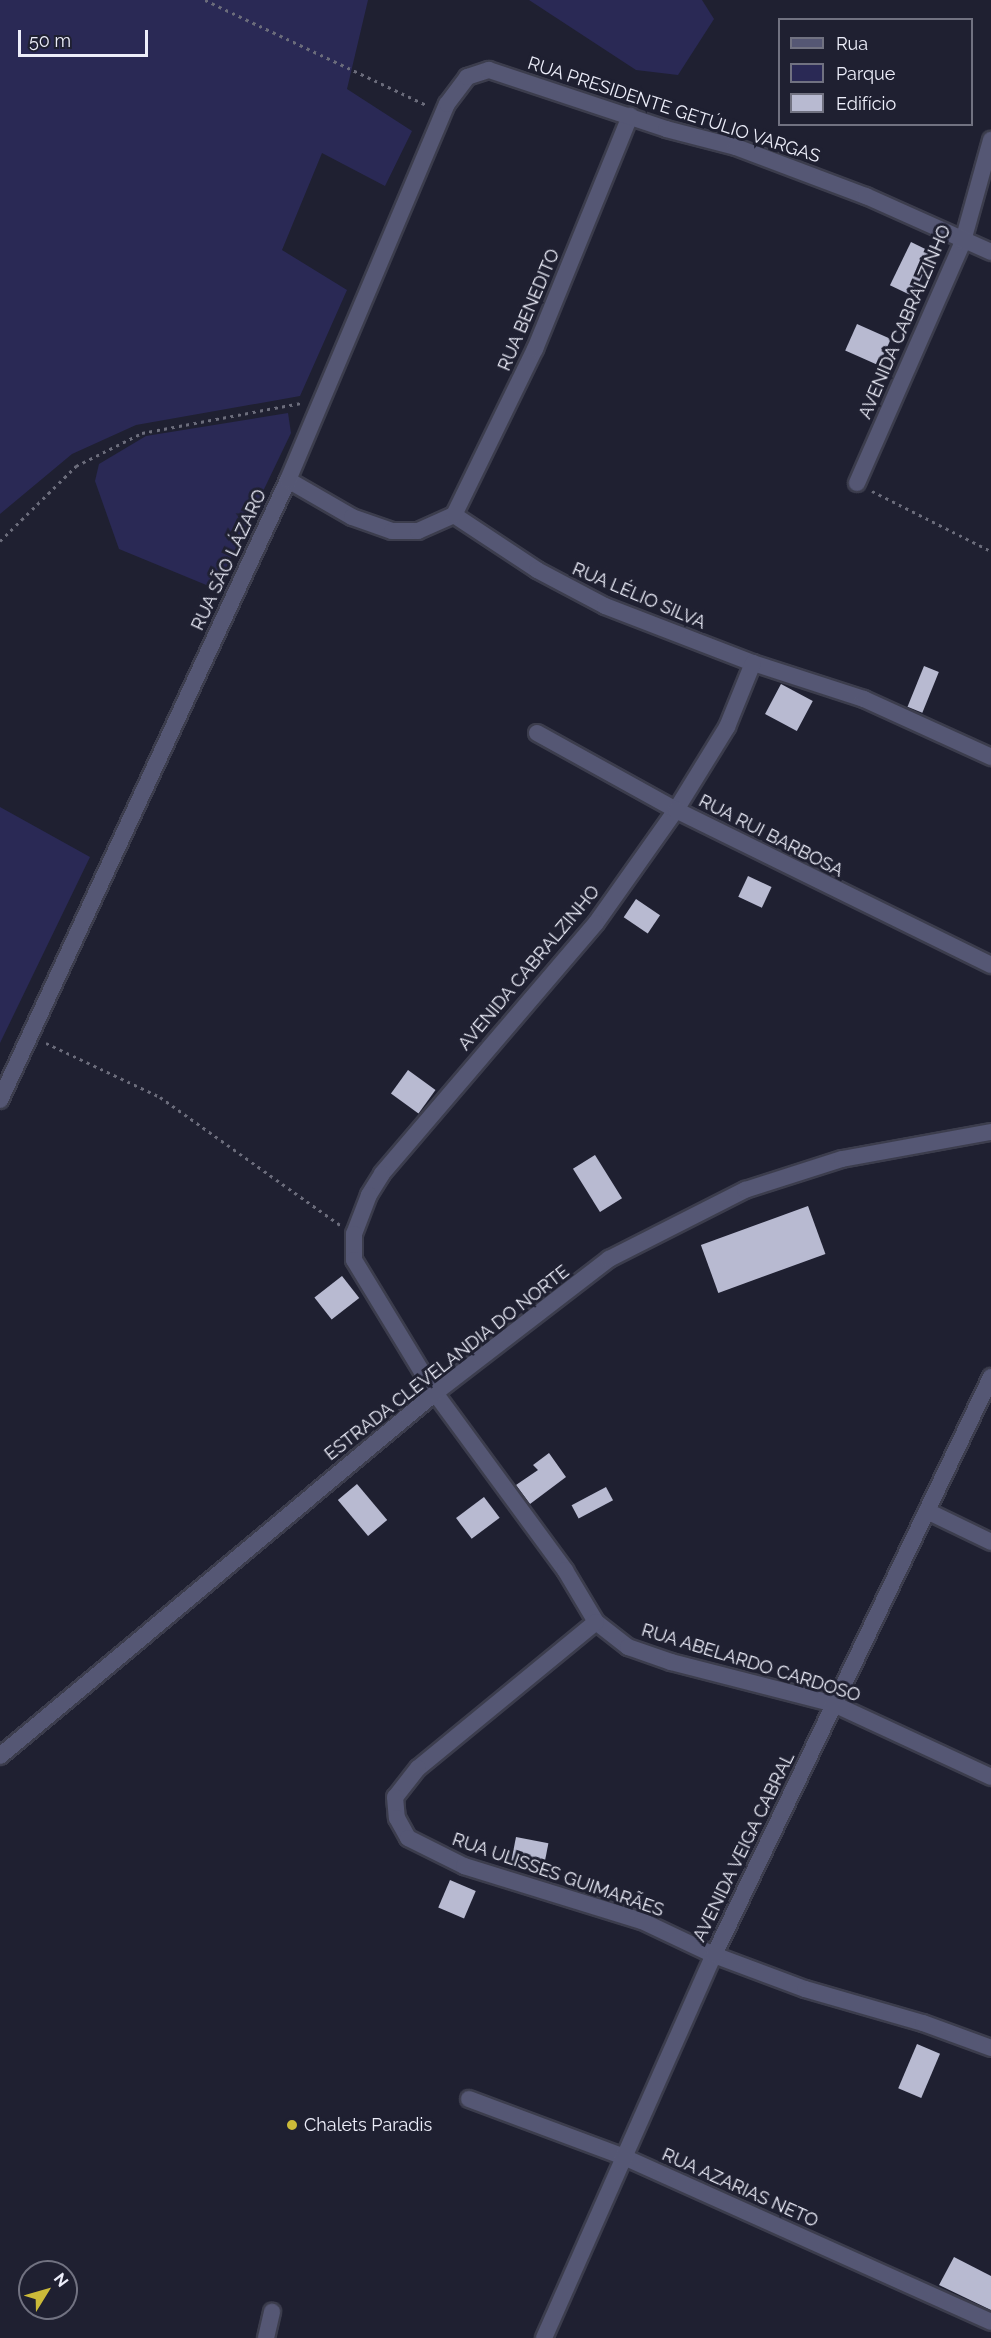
<!DOCTYPE html>
<html>
<head>
<meta charset="utf-8">
<style>
  body { margin:0 }
  #map { position:relative; width:991px; height:2338px; overflow:hidden; background:#1f2031; font-family:Raleway,sans-serif }
  div>[style] { position:absolute }
  .green>* { inset:0; background:#2a2955 }
  .building>* { inset:0; background:#b8bad1; transform-origin:0 0 }
  .path>* { height:3px; margin-top:-1.5px; transform-origin:0; background:repeating-linear-gradient(90deg,#6b6c7b 0 3px,transparent 0 7.5px) }
  .roads { filter:drop-shadow(2px 0 #3c3d4d) drop-shadow(-2px 0 #3c3d4d) drop-shadow(0 2px #3c3d4d) drop-shadow(0 -2px #3c3d4d) }
  .minor>* { height:16px; margin:-8px; padding:0 8px; transform-origin:8px; border-radius:8px; background:#555774 }
  .tertiary>* { height:16px; margin:-8px; padding:0 8px; transform-origin:8px; border-radius:8px; background:#555774 }
  .dots>* { width:16px; height:16px; translate:-50% -50%; box-sizing:border-box; border:3px solid #1f2031; border-radius:50% }
  span { translate:-50% -50%; white-space:nowrap; text-align:center; line-height:1.15; -webkit-text-stroke:6px #1f2031; paint-order:stroke }
  .street-label { font-size:18px; color:#edeefa }
  .poi-label { font-size:18px; color:#edeefa }
  .left { translate:0 -50%; text-align:left }
  .legend { position:absolute; left:778px; top:18px; width:195px; height:108px; box-sizing:border-box; background:#1f2031; border:2px solid #717281; margin:0; padding:8px 10px; list-style:none; font-size:18px; color:#edeefa }
  .legend li { display:flex; align-items:center; gap:12px; height:30px }
  .legend b { width:30px; border:2px solid #717281 }
  .north { position:absolute; left:18px; top:2260px; width:60px; height:60px; box-sizing:border-box; background:#1f2031; border:2px solid #717281; border-radius:50%; rotate:53deg; font-size:16px; font-weight:700; line-height:24px; text-align:center; color:#edeefa }
  .north::after { content:''; display:block; margin:auto; width:21px; height:27px; background:#cbba39; clip-path:polygon(50% 0,100% 100%,50% 72%,0 100%) }
  .scale { position:absolute; left:18px; top:30px; width:130px; height:27px; box-sizing:border-box; border:3px solid #edeefa; border-top:0; padding-left:8px; font-size:18px; line-height:21px; white-space:nowrap; color:#edeefa; -webkit-text-stroke:4px #1f2031; paint-order:stroke }
</style>
</head>
<body>
<div id="map">
  <div class="green">
    <i style="clip-path:polygon(0 0,368px 0,347px 89px,412px 131px,385px 186px,322px 153px,282px 250px,347px 290px,300px 396px,136px 425px,72px 454px,0 514px)"></i>
    <i style="clip-path:polygon(529px 0,702px 0,714px 19px,678px 75px,636px 70px)"></i>
    <i style="clip-path:polygon(288px 413px,291px 433px,216px 589px,119px 549px,95px 481px,99px 464px,146px 436px)"></i>
    <i style="clip-path:polygon(0 807px,90px 857px,0 1043px)"></i>
  </div>
  <div class="building">
    <i style="left:911px;top:242px;width:25px;height:48px;rotate:26deg"></i>
    <i style="left:857px;top:324px;width:37px;height:29px;rotate:24deg"></i>
    <i style="left:924px;top:666px;width:16px;height:44px;rotate:22deg"></i>
    <i style="left:781px;top:684px;width:36px;height:34px;rotate:28deg"></i>
    <i style="left:748px;top:876px;width:26px;height:23px;rotate:25deg"></i>
    <i style="left:636px;top:899px;width:29px;height:22px;rotate:34deg"></i>
    <i style="left:408px;top:1070px;width:34px;height:29px;rotate:36deg"></i>
    <i style="left:595px;top:1155px;width:51px;height:26px;rotate:58deg"></i>
    <i style="left:808px;top:1206px;width:51px;height:114px;rotate:70deg"></i>
    <i style="left:342px;top:1276px;width:28px;height:35px;rotate:52deg"></i>
    <i style="clip-path:polygon(549px 1453px,566px 1477px,530px 1504px,516px 1485px,538px 1470px,533px 1465px)"></i>
    <i style="left:357px;top:1484px;width:47px;height:25px;rotate:50deg"></i>
    <i style="left:606px;top:1487px;width:15px;height:39px;rotate:62deg"></i>
    <i style="left:484px;top:1497px;width:26px;height:35px;rotate:53deg"></i>
    <i style="left:516px;top:1837px;width:33px;height:24px;rotate:11deg"></i>
    <i style="left:450px;top:1880px;width:28px;height:30px;rotate:23deg"></i>
    <i style="left:917px;top:2044px;width:25px;height:48px;rotate:23deg"></i>
    <i style="clip-path:polygon(954px 2257px,991px 2276px,991px 2310px,939px 2285px)"></i>
  </div>
  <div class="path">
    <i style="left:205px;top:0;width:247px;rotate:25.4deg"></i>
    <i style="left:872px;top:491px;width:133px;rotate:26.8deg"></i>
    <i style="left:0;top:541px;width:107px;rotate:-44.6deg"></i>
    <i style="left:76px;top:466px;width:74px;rotate:-26.6deg"></i>
    <i style="left:142px;top:433px;width:162px;rotate:-10.7deg"></i>
    <i style="left:46px;top:1043px;width:126px;rotate:25.3deg"></i>
    <i style="left:160px;top:1097px;width:221px;rotate:35.4deg"></i>
  </div>
  <div class="roads">
    <div class="minor">
      <i style="left:288px;top:480px;width:74px;rotate:30deg"></i>
      <i style="left:352px;top:517px;width:42px;rotate:19.3deg"></i>
      <i style="left:392px;top:531px;width:26px"></i>
      <i style="left:418px;top:531px;width:39px;rotate:-24deg"></i>
      <i style="left:857px;top:483px;width:264px;rotate:-66.3deg"></i>
      <i style="left:963px;top:241px;width:105px;rotate:-74.5deg"></i>
      <i style="left:454px;top:515px;width:100px;rotate:33.5deg"></i>
      <i style="left:537px;top:570px;width:77px;rotate:27.9deg"></i>
      <i style="left:605px;top:606px;width:159px;rotate:21.1deg"></i>
      <i style="left:753px;top:663px;width:117px;rotate:18deg"></i>
      <i style="left:864px;top:699px;width:140px;rotate:24.5deg"></i>
      <i style="left:454px;top:515px;width:185px;rotate:-64deg"></i>
      <i style="left:535px;top:349px;width:252px;rotate:-67.8deg"></i>
      <i style="left:753px;top:663px;width:69px;rotate:112.1deg"></i>
      <i style="left:727px;top:727px;width:97px;rotate:121.6deg"></i>
      <i style="left:676px;top:810px;width:138px;rotate:125.3deg"></i>
      <i style="left:596px;top:923px;width:330px;rotate:130.5deg"></i>
      <i style="left:382px;top:1174px;width:25px;rotate:122deg"></i>
      <i style="left:369px;top:1195px;width:42px;rotate:111deg"></i>
      <i style="left:354px;top:1234px;width:26px;rotate:90deg"></i>
      <i style="left:354px;top:1260px;width:156px;rotate:58.7deg"></i>
      <i style="left:435px;top:1393px;width:220px;rotate:53.7deg"></i>
      <i style="left:565px;top:1570px;width:61px;rotate:59.2deg"></i>
      <i style="left:596px;top:1622px;width:41px;rotate:38deg"></i>
      <i style="left:628px;top:1647px;width:46px;rotate:19.2deg"></i>
      <i style="left:671px;top:1662px;width:168px;rotate:14.4deg"></i>
      <i style="left:834px;top:1704px;width:173px;rotate:24.9deg"></i>
      <i style="left:537px;top:733px;width:159px;rotate:29deg"></i>
      <i style="left:676px;top:810px;width:351px;rotate:26.2deg"></i>
      <i style="left:0;top:1100px;width:684px;rotate:-65.08deg"></i>
      <i style="left:288px;top:480px;width:408px;rotate:-67.1deg"></i>
      <i style="left:447px;top:104px;width:34px;rotate:-53deg"></i>
      <i style="left:467px;top:77px;width:23px;rotate:-18deg"></i>
      <i style="left:489px;top:70px;width:187px;rotate:18.4deg"></i>
      <i style="left:666px;top:129px;width:72px;rotate:14.4deg"></i>
      <i style="left:736px;top:147px;width:139px;rotate:20.7deg"></i>
      <i style="left:866px;top:196px;width:137px;rotate:24.1deg"></i>
      <i style="left:927px;top:1511px;width:71px;rotate:25.8deg"></i>
      <i style="left:596px;top:1622px;width:230px;rotate:140.6deg"></i>
      <i style="left:418px;top:1768px;width:37px;rotate:128deg"></i>
      <i style="left:395px;top:1797px;width:21px;rotate:85deg"></i>
      <i style="left:397px;top:1818px;width:23px;rotate:61deg"></i>
      <i style="left:408px;top:1838px;width:63px;rotate:26.6deg"></i>
      <i style="left:464px;top:1866px;width:186px;rotate:17.2deg"></i>
      <i style="left:642px;top:1921px;width:80px;rotate:25.3deg"></i>
      <i style="left:714px;top:1955px;width:97px;rotate:20.5deg"></i>
      <i style="left:805px;top:1989px;width:123px;rotate:16.1deg"></i>
      <i style="left:923px;top:2023px;width:72px;rotate:20.2deg"></i>
      <i style="left:469px;top:2099px;width:165px;rotate:20.5deg"></i>
      <i style="left:624px;top:2157px;width:402px;rotate:24.2deg"></i>
      <i style="left:266px;top:2338px;width:27px;rotate:-77deg"></i>
      <i style="left:544px;top:2338px;width:419px;rotate:-66.1deg"></i>
      <i style="left:714px;top:1955px;width:641px;rotate:-64.39deg"></i>
    </div>
    <div class="tertiary">
      <i style="left:0;top:1756px;width:567px;rotate:-39.84deg"></i>
      <i style="left:435px;top:1393px;width:220px;rotate:-37.6deg"></i>
      <i style="left:609px;top:1259px;width:153px;rotate:-26.9deg"></i>
      <i style="left:745px;top:1190px;width:102px;rotate:-17.7deg"></i>
      <i style="left:842px;top:1159px;width:151px;rotate:-10.3deg"></i>
    </div>
  </div>
  <div class="dots">
    <i style="left:292px;top:2125px;background:#cbba39"></i>
  </div>
  <div class="street-label">
    <span style="left:674px;top:110px;rotate:18deg">RUA PRESIDENTE GETÚLIO VARGAS</span>
    <span style="left:529px;top:310px;rotate:-67deg">RUA BENEDITO</span>
    <span style="left:905px;top:322px;rotate:-67deg">AVENIDA CABRALZINHO</span>
    <span style="left:229px;top:560px;rotate:-65deg">RUA SÃO LÁZARO</span>
    <span style="left:639px;top:596px;rotate:23deg">RUA LÉLIO SILVA</span>
    <span style="left:771px;top:836px;rotate:27deg">RUA RUI BARBOSA</span>
    <span style="left:529px;top:968px;rotate:-50deg">AVENIDA CABRALZINHO</span>
    <span style="left:447px;top:1363px;rotate:-38deg">ESTRADA CLEVELANDIA DO NORTE</span>
    <span style="left:751px;top:1663px;rotate:17deg">RUA ABELARDO CARDOSO</span>
    <span style="left:744px;top:1847px;rotate:-64deg">AVENIDA VEIGA CABRAL</span>
    <span style="left:558px;top:1875px;rotate:19deg">RUA ULISSES GUIMARÃES</span>
    <span style="left:740px;top:2188px;rotate:24deg">RUA AZARIAS NETO</span>
  </div>
  <div class="poi-label">
    <span class="left" style="left:304px;top:2125px">Chalets Paradis</span>
  </div>
  <ul class="legend">
  <li><b style="height:8px;background:#555774"></b>Rua</li>
  <li><b style="height:16px;background:#2a2955"></b>Parque</li>
  <li><b style="height:16px;background:#b8bad1"></b>Edifício</li>
  </ul>
  <div class="north">N</div>
  <div class="scale">50 m</div>
</div>
</body>
</html>
